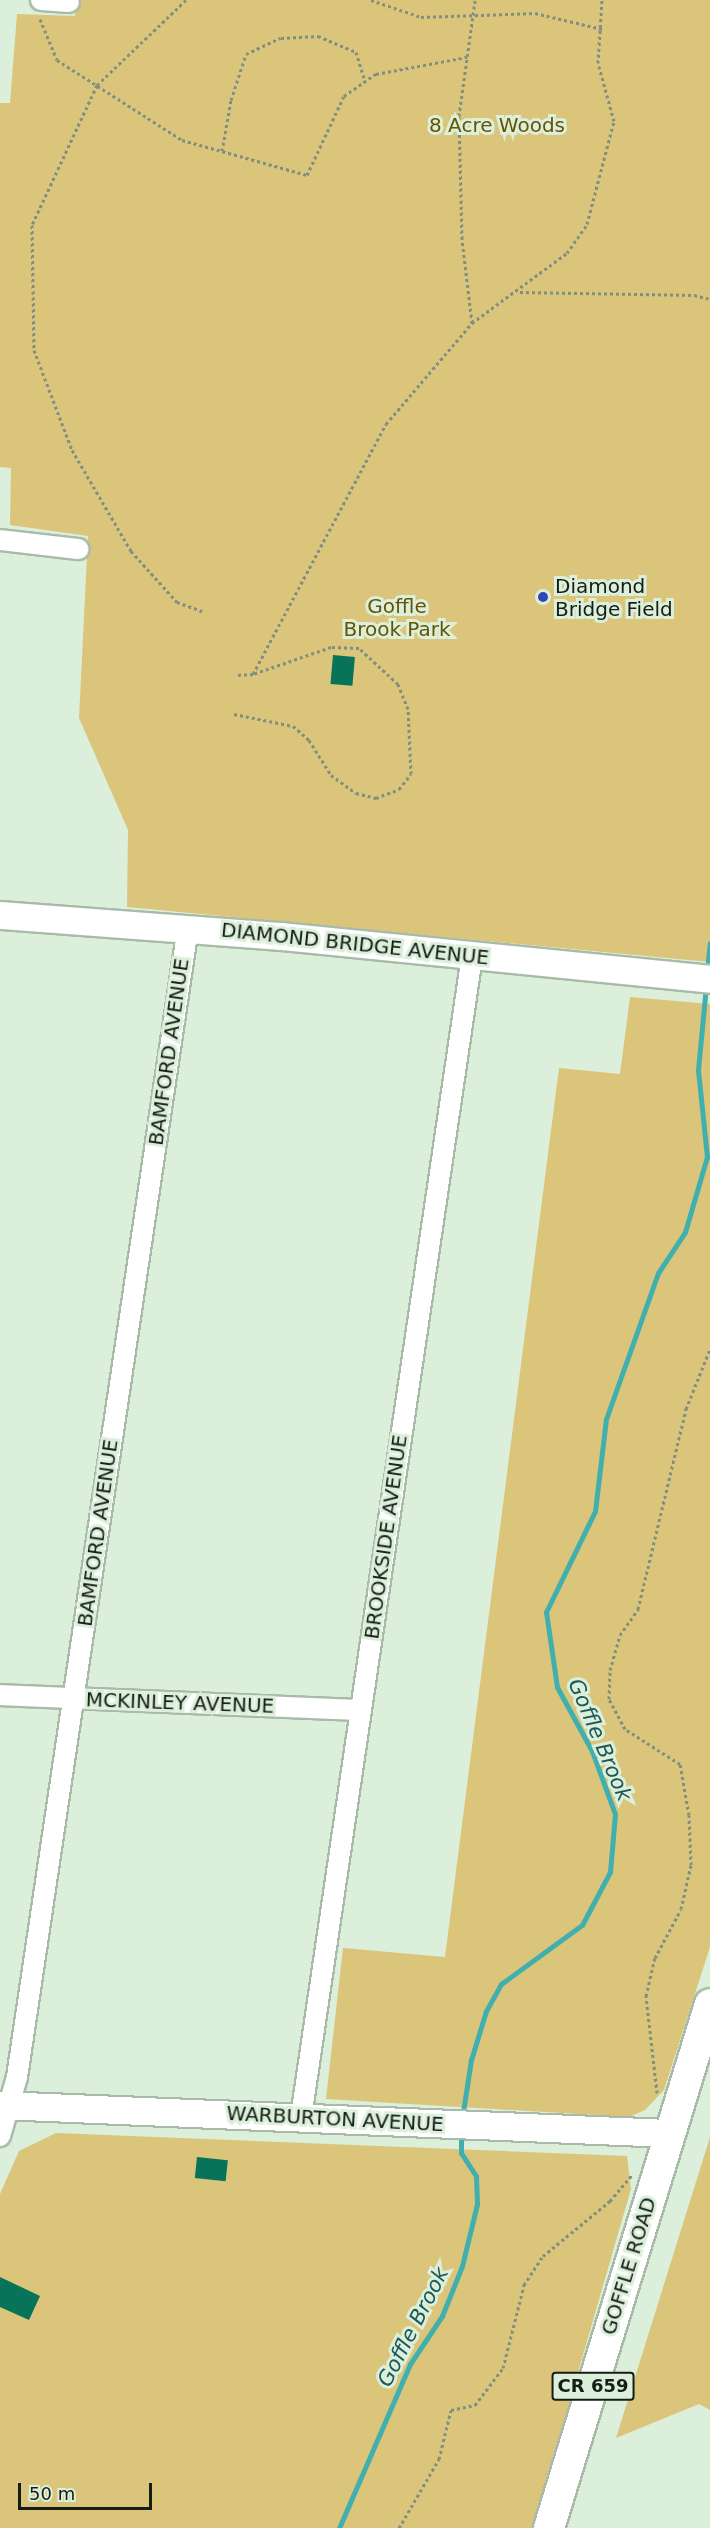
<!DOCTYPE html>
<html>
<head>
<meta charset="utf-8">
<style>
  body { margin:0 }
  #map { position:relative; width:710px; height:2528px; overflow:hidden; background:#dcefdb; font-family:"DejaVu Sans",sans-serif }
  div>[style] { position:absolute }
  .green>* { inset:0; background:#dac57b }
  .stream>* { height:5px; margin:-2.5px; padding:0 2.5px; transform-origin:2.5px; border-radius:2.5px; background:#41afad }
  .building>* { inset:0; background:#077459; transform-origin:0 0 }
  .path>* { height:3px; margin-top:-1.5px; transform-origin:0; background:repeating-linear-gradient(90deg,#818f81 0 3px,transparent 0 6px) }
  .roads { filter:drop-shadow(2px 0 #a9bba8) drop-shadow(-2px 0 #a9bba8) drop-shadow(0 2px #a9bba8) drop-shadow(0 -2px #a9bba8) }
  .street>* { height:20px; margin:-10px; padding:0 10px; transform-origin:10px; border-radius:10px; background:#fff }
  .secondary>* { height:27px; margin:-13.5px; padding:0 13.5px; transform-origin:13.5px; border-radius:13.5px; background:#fff }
  .primary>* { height:30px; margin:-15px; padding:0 15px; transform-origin:15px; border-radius:15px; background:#fff }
  .dots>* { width:16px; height:16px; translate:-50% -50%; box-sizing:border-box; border:3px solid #dcefdb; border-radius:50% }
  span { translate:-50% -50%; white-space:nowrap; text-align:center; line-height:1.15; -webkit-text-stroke:6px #dcefdb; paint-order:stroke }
  .shield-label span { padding:2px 4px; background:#dcefdb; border:2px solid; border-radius:4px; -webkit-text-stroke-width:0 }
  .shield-label { font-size:18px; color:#161d16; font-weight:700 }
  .park-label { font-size:20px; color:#665403 }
  .poi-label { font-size:20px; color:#161d16 }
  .left { translate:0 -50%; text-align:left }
  .street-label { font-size:20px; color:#161d16 }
  .water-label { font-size:21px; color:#1b5857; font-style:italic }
  .scale { position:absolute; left:18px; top:2483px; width:134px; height:27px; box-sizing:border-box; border:3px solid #161d16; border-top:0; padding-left:8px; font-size:18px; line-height:21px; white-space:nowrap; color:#161d16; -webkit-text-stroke:4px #dcefdb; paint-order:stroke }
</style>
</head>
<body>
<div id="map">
  <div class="green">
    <i style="clip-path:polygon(76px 0,710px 0,710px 962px,127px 907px,128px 830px,79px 718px,88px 536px,10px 525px,11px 468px,0 467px,0 103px,10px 103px,17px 14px,75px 16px)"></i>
    <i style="clip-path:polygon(630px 997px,710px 1004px,710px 1947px,664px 2090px,645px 2110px,629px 2117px,326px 2099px,343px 1948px,445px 1957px,559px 1068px,620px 1074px)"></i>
    <i style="clip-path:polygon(56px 2133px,627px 2156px,631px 2189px,533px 2528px,0 2528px,0 2194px,19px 2151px)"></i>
    <i style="clip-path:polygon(710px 2137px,710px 2410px,699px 2404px,616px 2438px)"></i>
  </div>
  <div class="stream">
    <i style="left:707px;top:970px;width:27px;rotate:-84deg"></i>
    <i style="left:462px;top:2118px;width:59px;rotate:-81.2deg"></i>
    <i style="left:471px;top:2060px;width:51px;rotate:-73deg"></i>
    <i style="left:486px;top:2011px;width:31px;rotate:-61deg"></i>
    <i style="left:501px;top:1984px;width:100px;rotate:-36.1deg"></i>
    <i style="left:582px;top:1925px;width:60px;rotate:-62.2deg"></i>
    <i style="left:610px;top:1872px;width:58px;rotate:-85.1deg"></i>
    <i style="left:615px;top:1814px;width:67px;rotate:-110.1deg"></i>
    <i style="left:592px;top:1751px;width:73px;rotate:-118.7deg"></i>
    <i style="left:557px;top:1687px;width:76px;rotate:-98.3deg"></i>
    <i style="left:546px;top:1612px;width:112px;rotate:-64.1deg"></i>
    <i style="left:595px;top:1511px;width:93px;rotate:-83.2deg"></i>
    <i style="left:606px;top:1419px;width:155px;rotate:-70.4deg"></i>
    <i style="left:658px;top:1273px;width:49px;rotate:-56.6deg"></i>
    <i style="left:685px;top:1232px;width:78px;rotate:-73.7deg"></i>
    <i style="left:707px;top:1157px;width:87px;rotate:-95.9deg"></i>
    <i style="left:698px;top:1070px;width:85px;rotate:-84.6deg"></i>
    <i style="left:339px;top:2528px;width:179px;rotate:-66.6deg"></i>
    <i style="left:410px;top:2364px;width:58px;rotate:-56.3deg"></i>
    <i style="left:442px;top:2316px;width:54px;rotate:-68.2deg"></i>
    <i style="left:462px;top:2266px;width:64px;rotate:-76.4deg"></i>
    <i style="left:477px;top:2204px;width:28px;rotate:-92deg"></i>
    <i style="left:476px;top:2176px;width:27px;rotate:-123deg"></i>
    <i style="left:461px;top:2153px;width:20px;rotate:-90deg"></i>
  </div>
  <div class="building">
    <i style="left:333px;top:655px;width:22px;height:29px;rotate:5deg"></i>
    <i style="left:197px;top:2157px;width:31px;height:21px;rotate:6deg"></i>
    <i style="clip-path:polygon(0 2277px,40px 2296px,29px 2320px,0 2307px)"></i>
  </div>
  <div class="path">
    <i style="left:186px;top:0;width:123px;rotate:136.3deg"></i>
    <i style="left:97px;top:85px;width:154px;rotate:114.9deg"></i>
    <i style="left:32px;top:225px;width:125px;rotate:89.1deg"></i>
    <i style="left:34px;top:350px;width:107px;rotate:69.2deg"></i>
    <i style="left:72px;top:450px;width:117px;rotate:59.7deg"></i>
    <i style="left:131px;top:551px;width:69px;rotate:48deg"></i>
    <i style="left:177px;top:602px;width:27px;rotate:20deg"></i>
    <i style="left:371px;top:0;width:53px;rotate:18.8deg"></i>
    <i style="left:421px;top:17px;width:114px;rotate:-2deg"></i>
    <i style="left:535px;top:13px;width:69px;rotate:13.4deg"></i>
    <i style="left:40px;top:19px;width:44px;rotate:67.5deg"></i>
    <i style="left:57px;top:60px;width:148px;rotate:32.6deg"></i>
    <i style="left:182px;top:140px;width:130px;rotate:15.6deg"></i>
    <i style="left:307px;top:175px;width:87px;rotate:-64.9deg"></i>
    <i style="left:344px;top:96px;width:39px;rotate:-35deg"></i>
    <i style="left:376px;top:74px;width:93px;rotate:-10.6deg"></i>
    <i style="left:222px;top:151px;width:52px;rotate:-80deg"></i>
    <i style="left:231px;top:100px;width:48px;rotate:-71.9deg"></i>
    <i style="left:246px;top:54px;width:38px;rotate:-25deg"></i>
    <i style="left:281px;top:38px;width:37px;rotate:-3deg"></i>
    <i style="left:318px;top:36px;width:41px;rotate:22.8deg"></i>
    <i style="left:356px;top:52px;width:31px;rotate:73deg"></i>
    <i style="left:520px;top:292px;width:174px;rotate:1deg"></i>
    <i style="left:694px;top:295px;width:16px;rotate:14deg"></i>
    <i style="left:472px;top:323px;width:85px;rotate:-96.8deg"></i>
    <i style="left:462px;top:239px;width:123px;rotate:-91.4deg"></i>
    <i style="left:459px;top:116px;width:117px;rotate:-82.1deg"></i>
    <i style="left:253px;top:674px;width:283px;rotate:-62deg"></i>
    <i style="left:386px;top:424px;width:133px;rotate:-49.6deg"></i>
    <i style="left:472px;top:323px;width:118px;rotate:-36.4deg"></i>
    <i style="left:567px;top:253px;width:35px;rotate:-55deg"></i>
    <i style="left:587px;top:224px;width:106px;rotate:-75.3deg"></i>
    <i style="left:614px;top:121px;width:60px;rotate:-105.4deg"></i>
    <i style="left:598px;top:63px;width:63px;rotate:-86.4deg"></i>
    <i style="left:234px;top:714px;width:60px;rotate:11.5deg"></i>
    <i style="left:293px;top:726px;width:21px;rotate:41deg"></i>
    <i style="left:309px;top:740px;width:41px;rotate:57.8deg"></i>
    <i style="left:331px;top:775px;width:31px;rotate:36deg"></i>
    <i style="left:356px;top:793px;width:21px;rotate:14deg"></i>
    <i style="left:376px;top:798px;width:25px;rotate:-21deg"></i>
    <i style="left:399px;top:789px;width:19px;rotate:-51deg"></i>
    <i style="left:411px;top:774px;width:65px;rotate:-92.6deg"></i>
    <i style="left:408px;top:709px;width:27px;rotate:-112deg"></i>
    <i style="left:398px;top:684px;width:53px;rotate:-137.3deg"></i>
    <i style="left:359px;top:648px;width:28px;rotate:-178deg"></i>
    <i style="left:331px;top:647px;width:83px;rotate:160.9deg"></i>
    <i style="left:253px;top:674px;width:17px;rotate:177deg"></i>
    <i style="left:657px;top:2093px;width:98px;rotate:-96.5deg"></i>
    <i style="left:646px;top:1996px;width:39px;rotate:-77deg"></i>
    <i style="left:655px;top:1958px;width:55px;rotate:-62deg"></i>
    <i style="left:681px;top:1909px;width:45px;rotate:-77.2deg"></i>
    <i style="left:691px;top:1865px;width:50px;rotate:-92.3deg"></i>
    <i style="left:689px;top:1815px;width:52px;rotate:-100deg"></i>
    <i style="left:680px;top:1764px;width:65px;rotate:-147.5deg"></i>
    <i style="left:625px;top:1729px;width:34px;rotate:-118deg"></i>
    <i style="left:609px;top:1699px;width:29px;rotate:-88deg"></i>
    <i style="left:610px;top:1670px;width:36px;rotate:-74deg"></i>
    <i style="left:620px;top:1635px;width:32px;rotate:-55deg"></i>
    <i style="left:638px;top:1609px;width:206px;rotate:-76.5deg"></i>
    <i style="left:686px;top:1409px;width:65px;rotate:-68.2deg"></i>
    <i style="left:399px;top:2528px;width:80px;rotate:-59.9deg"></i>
    <i style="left:439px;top:2459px;width:50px;rotate:-76.2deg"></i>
    <i style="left:451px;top:2410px;width:25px;rotate:-12deg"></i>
    <i style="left:475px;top:2405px;width:46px;rotate:-52.9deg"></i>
    <i style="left:503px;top:2368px;width:86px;rotate:-75.8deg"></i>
    <i style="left:524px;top:2285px;width:35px;rotate:-57deg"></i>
    <i style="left:543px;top:2256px;width:87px;rotate:-39.4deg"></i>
    <i style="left:610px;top:2201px;width:34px;rotate:-50deg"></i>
  </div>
  <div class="roads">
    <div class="street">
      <i style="left:41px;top:0;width:28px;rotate:4deg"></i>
      <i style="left:0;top:540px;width:79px;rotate:6.6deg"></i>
      <i style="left:0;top:1695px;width:361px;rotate:2.4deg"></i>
      <i style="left:301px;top:2117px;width:1174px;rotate:-81.62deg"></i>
      <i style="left:0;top:2136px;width:61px;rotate:-73.9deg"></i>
      <i style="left:17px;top:2077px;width:1162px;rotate:-81.54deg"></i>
    </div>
    <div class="secondary">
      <i style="left:0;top:915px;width:282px;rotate:4.3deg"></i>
      <i style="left:281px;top:936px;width:431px;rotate:5.7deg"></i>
      <i style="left:0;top:2105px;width:670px;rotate:2.4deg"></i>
    </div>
    <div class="primary">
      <i style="left:549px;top:2528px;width:548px;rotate:-72.92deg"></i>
    </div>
  </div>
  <div class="dots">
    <i style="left:543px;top:597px;background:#3047b8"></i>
  </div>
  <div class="shield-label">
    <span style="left:593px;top:2386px">CR 659</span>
  </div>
  <div class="park-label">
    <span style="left:497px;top:125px">8 Acre Woods</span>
    <span style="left:397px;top:618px">Goffle<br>Brook Park</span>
  </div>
  <div class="poi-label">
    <span class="left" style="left:555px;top:598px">Diamond<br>Bridge Field</span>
  </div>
  <div class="street-label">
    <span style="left:355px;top:944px;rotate:6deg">DIAMOND BRIDGE AVENUE</span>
    <span style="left:169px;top:1052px;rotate:-82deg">BAMFORD AVENUE</span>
    <span style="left:98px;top:1533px;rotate:-82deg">BAMFORD AVENUE</span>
    <span style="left:386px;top:1537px;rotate:-82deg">BROOKSIDE AVENUE</span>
    <span style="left:180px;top:1703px;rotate:2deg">MCKINLEY AVENUE</span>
    <span style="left:335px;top:2119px;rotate:3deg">WARBURTON AVENUE</span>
    <span style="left:629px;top:2266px;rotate:-73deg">GOFFLE ROAD</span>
  </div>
  <div class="water-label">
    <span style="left:600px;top:1740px;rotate:67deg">Goffle Brook</span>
    <span style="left:413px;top:2327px;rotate:-63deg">Goffle Brook</span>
  </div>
  <div class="scale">50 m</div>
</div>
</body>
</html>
